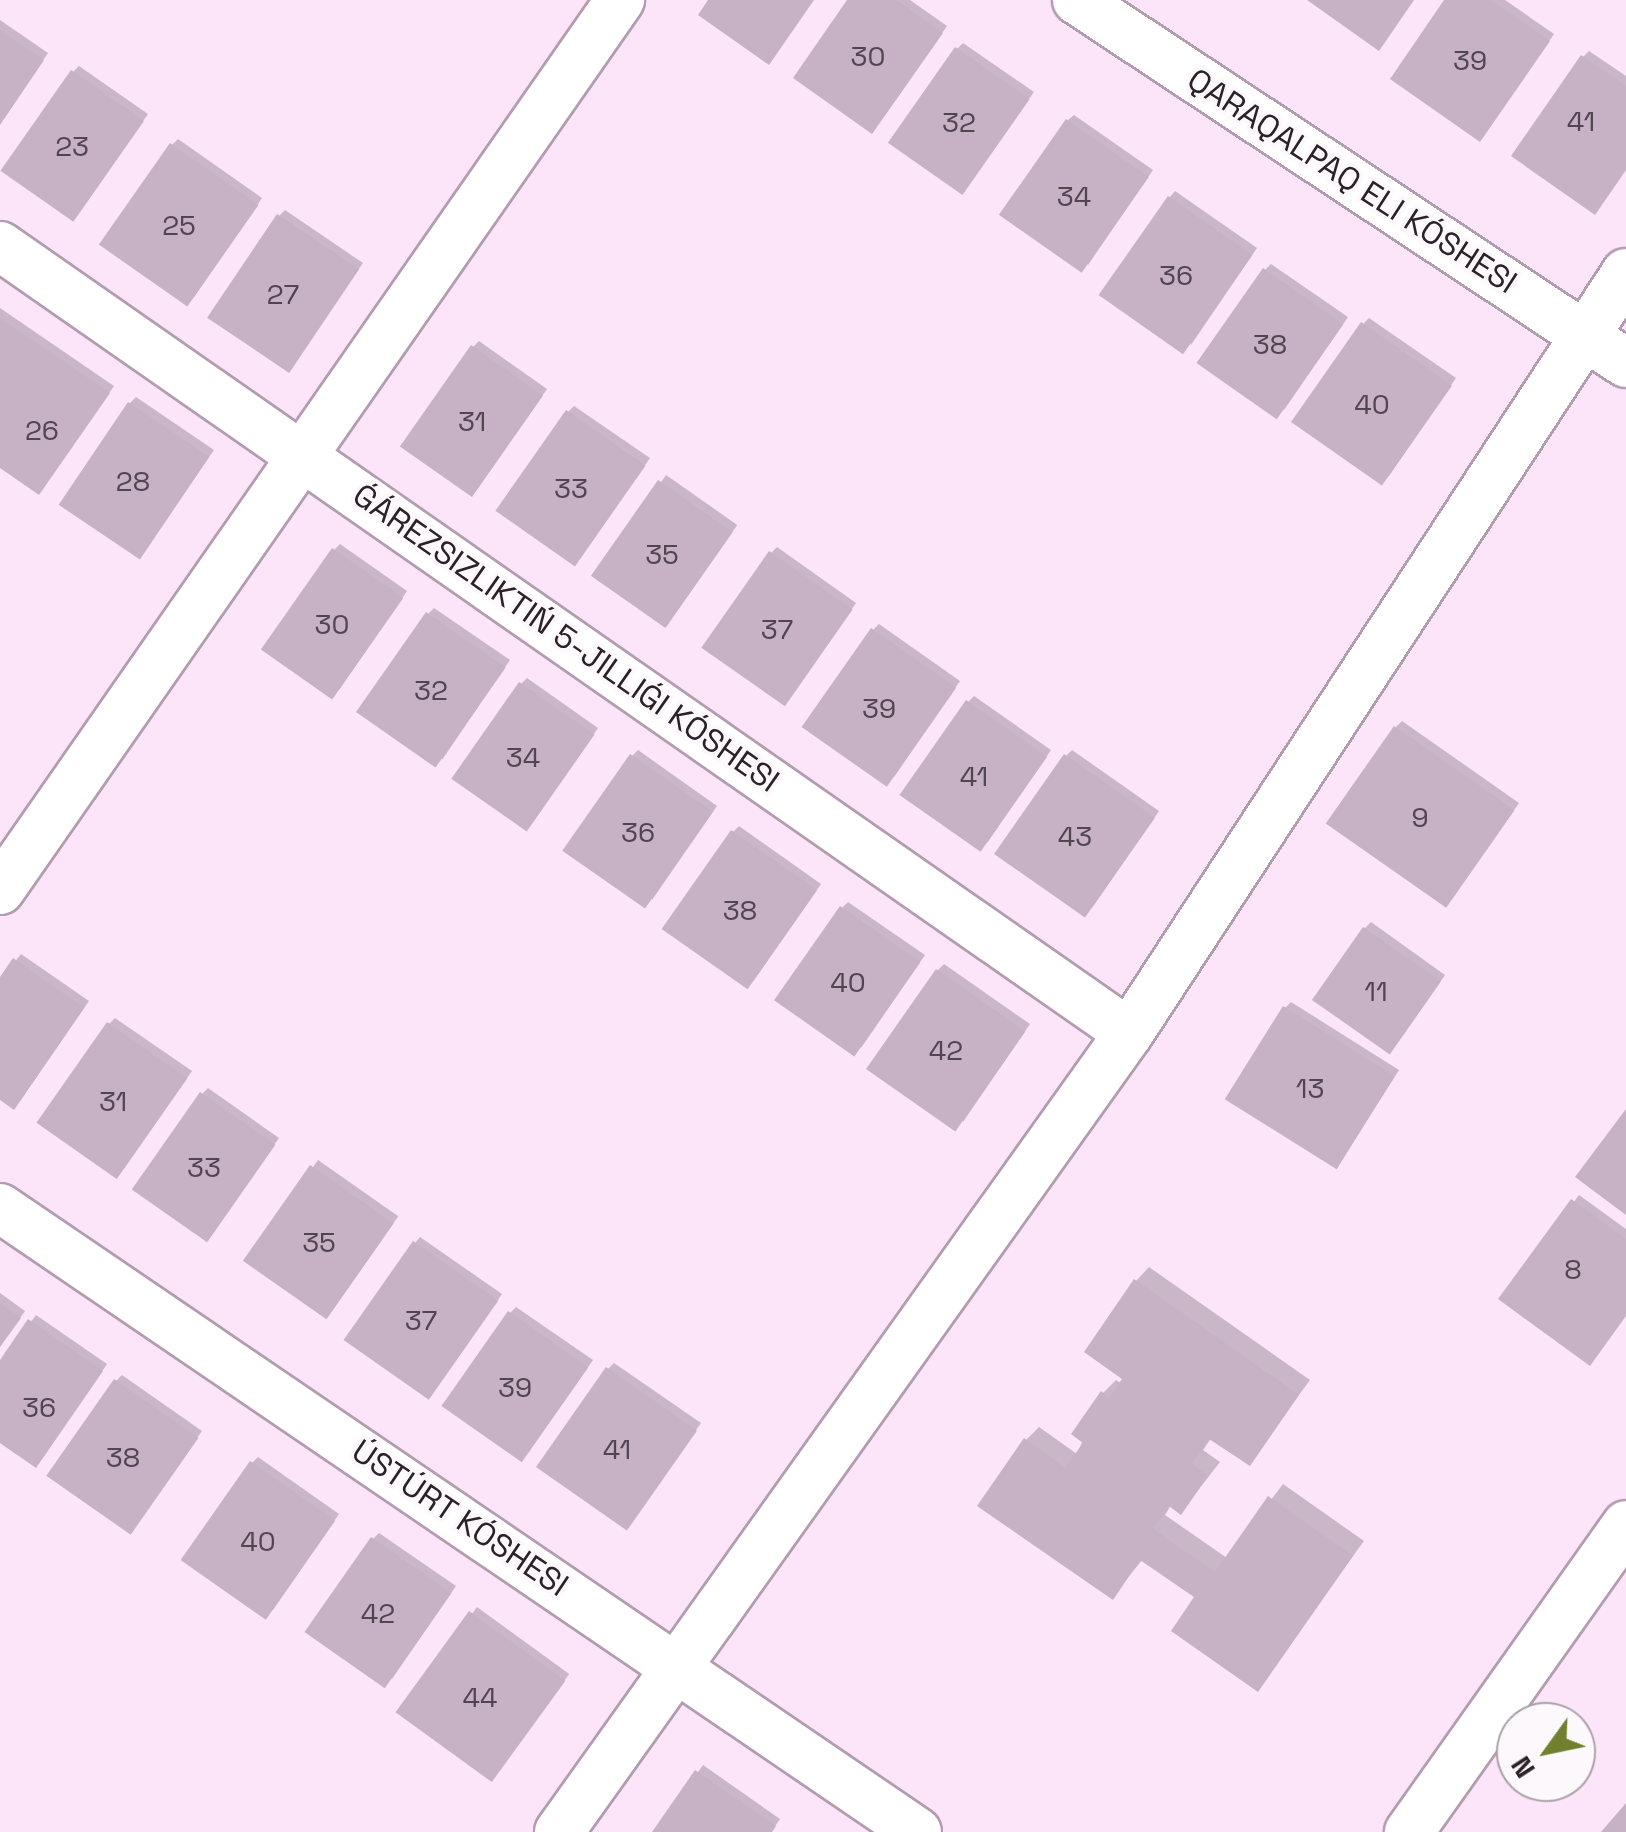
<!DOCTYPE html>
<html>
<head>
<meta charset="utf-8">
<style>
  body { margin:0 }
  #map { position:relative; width:1626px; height:1832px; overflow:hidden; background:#fce4f9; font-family:"Space Grotesk",sans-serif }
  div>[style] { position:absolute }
  .shadow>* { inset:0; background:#0003; transform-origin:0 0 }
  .building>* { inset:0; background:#c7b1c5; transform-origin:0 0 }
  .roads { filter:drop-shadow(2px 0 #b29cb0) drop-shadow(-2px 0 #b29cb0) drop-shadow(0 2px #b29cb0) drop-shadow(0 -2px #b29cb0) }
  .minor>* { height:48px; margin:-24px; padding:0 24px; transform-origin:24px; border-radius:24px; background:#fff }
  span { translate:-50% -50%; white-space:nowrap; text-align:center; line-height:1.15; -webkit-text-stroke:8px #fdf8fc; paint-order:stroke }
  .number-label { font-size:28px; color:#514550 }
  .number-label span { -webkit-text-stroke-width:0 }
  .street-label { font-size:32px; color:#2a2129 }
  .north { position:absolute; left:1496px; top:1702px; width:100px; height:100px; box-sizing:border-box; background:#fdf8fc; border:2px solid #a9a2a8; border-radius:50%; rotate:237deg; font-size:28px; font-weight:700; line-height:40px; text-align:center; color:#2a2129 }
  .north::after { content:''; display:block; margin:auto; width:35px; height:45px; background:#70802f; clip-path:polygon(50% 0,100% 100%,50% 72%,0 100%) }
</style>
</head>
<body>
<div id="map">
  <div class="shadow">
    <i style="clip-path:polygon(851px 0,910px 0,947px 26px,878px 125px)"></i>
    <i style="clip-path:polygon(1447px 0,1505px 0,1554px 34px,1486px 132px)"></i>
    <i style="clip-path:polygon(0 20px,48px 53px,0 124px)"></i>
    <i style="clip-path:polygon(963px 43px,1034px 92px,963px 193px,957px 49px)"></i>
    <i style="clip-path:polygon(1589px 51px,1626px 76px,1626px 169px,1583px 57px)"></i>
    <i style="clip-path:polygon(79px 66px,148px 114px,79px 213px,73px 72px)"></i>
    <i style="clip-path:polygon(1074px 115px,1153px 170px,1088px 265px,1068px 120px)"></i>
    <i style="clip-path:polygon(178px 139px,262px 198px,194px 297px,172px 145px)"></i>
    <i style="clip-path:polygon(1175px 191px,1257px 248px,1191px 345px,1170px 197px)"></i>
    <i style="clip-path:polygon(285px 210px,363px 263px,293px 364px,279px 216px)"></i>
    <i style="clip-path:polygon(1271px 264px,1348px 317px,1284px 410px,1265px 270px)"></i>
    <i style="clip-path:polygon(0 308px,114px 386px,44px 486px,0 465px)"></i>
    <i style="clip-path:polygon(1369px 318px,1456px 378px,1389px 476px,1363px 324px)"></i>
    <i style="clip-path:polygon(479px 341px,547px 389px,478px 488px,473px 347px)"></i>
    <i style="clip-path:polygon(136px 397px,214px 450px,144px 551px,130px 403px)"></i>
    <i style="clip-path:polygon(574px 406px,650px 458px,581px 557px,568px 412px)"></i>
    <i style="left:666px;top:475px;width:87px;height:123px;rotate:35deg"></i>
    <i style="clip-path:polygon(340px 544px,407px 591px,339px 690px,334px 550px)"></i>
    <i style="clip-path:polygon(777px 547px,856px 603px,791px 697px,771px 553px)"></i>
    <i style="clip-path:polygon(434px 608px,510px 660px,442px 760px,428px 614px)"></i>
    <i style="clip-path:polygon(879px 624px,960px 681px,894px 777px,873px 630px)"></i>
    <i style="clip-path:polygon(527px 678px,598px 728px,533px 822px,521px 684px)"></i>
    <i style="clip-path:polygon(974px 696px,1051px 750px,987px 843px,968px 702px)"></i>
    <i style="clip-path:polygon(1402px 721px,1519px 803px,1452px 899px,1396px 727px)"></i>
    <i style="clip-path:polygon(638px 750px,717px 806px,652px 900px,632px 756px)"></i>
    <i style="clip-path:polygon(1072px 750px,1159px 811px,1092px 908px,1066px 756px)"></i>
    <i style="clip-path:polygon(739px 826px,821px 884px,754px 980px,733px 832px)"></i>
    <i style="clip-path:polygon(848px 902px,925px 955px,861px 1048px,842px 908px)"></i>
    <i style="clip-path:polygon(1371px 922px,1445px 975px,1396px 1045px,1365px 928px)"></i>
    <i style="clip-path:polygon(21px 954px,89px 1001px,20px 1101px,0 1097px,0 981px)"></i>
    <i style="clip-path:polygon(944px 964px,1030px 1024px,963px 1122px,938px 970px)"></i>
    <i style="clip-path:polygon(1291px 1002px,1399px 1070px,1337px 1167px,1285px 1008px)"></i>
    <i style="clip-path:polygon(115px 1018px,192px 1071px,123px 1170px,109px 1024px)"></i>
    <i style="clip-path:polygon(208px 1088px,279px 1138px,214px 1232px,202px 1094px)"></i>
    <i style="left:318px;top:1160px;width:98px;height:123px;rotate:35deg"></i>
    <i style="clip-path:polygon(1579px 1195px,1626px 1229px,1626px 1315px,1502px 1298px)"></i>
    <i style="clip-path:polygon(420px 1237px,502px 1294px,435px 1390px,415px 1243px)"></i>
    <i style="clip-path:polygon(1149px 1267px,1310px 1380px,1249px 1463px,1212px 1437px,1203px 1450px,1220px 1462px,1181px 1512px,1171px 1505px,1165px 1515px,1227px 1558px,1283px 1484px,1364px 1541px,1257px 1688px,1198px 1597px,1143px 1559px,1112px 1597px,1026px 1440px,1039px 1427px,1077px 1454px,1103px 1393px,1116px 1380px,1122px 1384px,1136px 1281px)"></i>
    <i style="clip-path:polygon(0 1293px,25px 1311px,0 1346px)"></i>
    <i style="clip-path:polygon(516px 1307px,593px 1360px,528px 1453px,510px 1313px)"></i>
    <i style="clip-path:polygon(36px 1315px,107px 1364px,42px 1459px,0 1440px,0 1364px)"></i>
    <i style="clip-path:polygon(614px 1363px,701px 1423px,633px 1521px,608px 1369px)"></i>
    <i style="clip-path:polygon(122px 1375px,202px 1431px,136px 1525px,116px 1381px)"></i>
    <i style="clip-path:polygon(258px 1457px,339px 1514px,273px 1610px,252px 1463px)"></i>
    <i style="clip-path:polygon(379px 1533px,456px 1586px,392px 1679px,373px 1539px)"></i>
    <i style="left:477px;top:1607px;width:114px;height:131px;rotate:36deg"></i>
    <i style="clip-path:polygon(703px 1765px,780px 1819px,771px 1832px,655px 1832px)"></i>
  </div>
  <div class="building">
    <i style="clip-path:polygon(708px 0,814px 0,769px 65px,698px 15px)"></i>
    <i style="clip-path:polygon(847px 0,896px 0,943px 33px,872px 134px,793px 78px)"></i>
    <i style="clip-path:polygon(1307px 0,1414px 0,1379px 51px)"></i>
    <i style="clip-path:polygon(1444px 0,1491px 0,1550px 41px,1480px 142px,1390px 79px)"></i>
    <i style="clip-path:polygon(0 30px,44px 60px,0 125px)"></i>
    <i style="left:955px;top:47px;width:91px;height:117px;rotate:35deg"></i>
    <i style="clip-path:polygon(1581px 55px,1626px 86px,1626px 170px,1595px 215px,1511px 156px)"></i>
    <i style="left:71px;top:70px;width:89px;height:123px;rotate:35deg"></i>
    <i style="left:1066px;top:119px;width:101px;height:117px;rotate:35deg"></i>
    <i style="left:170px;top:143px;width:108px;height:124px;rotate:35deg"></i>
    <i style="left:1168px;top:196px;width:103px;height:121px;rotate:35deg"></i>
    <i style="left:277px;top:214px;width:99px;height:125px;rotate:34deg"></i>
    <i style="left:1263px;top:268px;width:98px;height:116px;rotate:35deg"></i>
    <i style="clip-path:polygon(0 318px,110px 393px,39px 495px,0 468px)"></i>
    <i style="left:1361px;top:322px;width:111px;height:122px;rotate:35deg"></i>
    <i style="left:471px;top:345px;width:88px;height:124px;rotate:35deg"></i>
    <i style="left:128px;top:402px;width:98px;height:124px;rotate:34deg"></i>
    <i style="left:566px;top:410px;width:97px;height:123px;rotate:35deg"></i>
    <i style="left:658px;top:480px;width:91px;height:117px;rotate:35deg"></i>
    <i style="left:332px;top:548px;width:87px;height:124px;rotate:35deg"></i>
    <i style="left:769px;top:551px;width:102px;height:118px;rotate:35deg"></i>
    <i style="left:426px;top:612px;width:97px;height:122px;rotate:35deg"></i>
    <i style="left:871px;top:628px;width:104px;height:121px;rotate:35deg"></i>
    <i style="left:519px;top:682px;width:92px;height:118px;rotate:35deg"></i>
    <i style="left:966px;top:700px;width:99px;height:116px;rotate:35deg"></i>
    <i style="left:1394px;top:726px;width:147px;height:119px;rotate:35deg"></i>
    <i style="left:630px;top:754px;width:101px;height:118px;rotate:35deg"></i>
    <i style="left:1064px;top:754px;width:111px;height:122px;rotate:35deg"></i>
    <i style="left:731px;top:830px;width:105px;height:121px;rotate:35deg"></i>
    <i style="left:840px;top:906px;width:98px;height:115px;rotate:35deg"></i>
    <i style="left:1363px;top:927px;width:95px;height:89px;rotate:35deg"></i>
    <i style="clip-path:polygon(13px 958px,84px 1008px,14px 1110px,0 1100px,0 977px)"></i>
    <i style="left:936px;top:969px;width:109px;height:122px;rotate:35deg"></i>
    <i style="left:1283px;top:1006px;width:132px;height:110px;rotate:32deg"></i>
    <i style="left:107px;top:1022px;width:98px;height:123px;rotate:35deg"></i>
    <i style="left:200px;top:1092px;width:92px;height:119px;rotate:35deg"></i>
    <i style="clip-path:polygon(1626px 1109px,1626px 1215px,1575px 1177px)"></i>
    <i style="left:310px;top:1165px;width:102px;height:117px;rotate:35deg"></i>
    <i style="clip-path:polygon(1571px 1199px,1626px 1239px,1626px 1316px,1590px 1366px,1498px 1299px)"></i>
    <i style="left:413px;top:1241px;width:104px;height:121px;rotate:35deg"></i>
    <i style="clip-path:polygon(1134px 1279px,1299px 1395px,1250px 1466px,1209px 1439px,1192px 1464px,1208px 1476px,1181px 1515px,1169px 1506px,1153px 1529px,1215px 1572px,1268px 1496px,1353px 1556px,1258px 1692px,1171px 1631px,1194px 1597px,1140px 1560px,1113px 1600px,977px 1506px,1024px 1438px,1065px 1468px,1083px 1443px,1071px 1434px,1101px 1391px,1109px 1398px,1122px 1379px,1084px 1352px)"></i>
    <i style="clip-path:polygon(0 1303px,21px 1318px,0 1347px)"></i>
    <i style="left:508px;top:1311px;width:98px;height:116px;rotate:35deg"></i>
    <i style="clip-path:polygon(28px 1319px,103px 1371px,36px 1468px,0 1443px,0 1360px)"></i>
    <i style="left:606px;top:1367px;width:111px;height:122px;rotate:35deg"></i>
    <i style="left:114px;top:1379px;width:103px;height:118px;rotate:35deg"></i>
    <i style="left:250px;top:1461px;width:104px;height:121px;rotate:35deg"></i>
    <i style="left:371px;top:1537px;width:98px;height:116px;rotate:35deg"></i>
    <i style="left:469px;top:1611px;width:119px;height:125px;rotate:36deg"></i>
    <i style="clip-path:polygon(695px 1770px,776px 1826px,772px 1832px,652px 1832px)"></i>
    <i style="clip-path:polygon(1626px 1803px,1626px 1832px,1601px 1832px)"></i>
  </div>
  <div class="roads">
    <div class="minor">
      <i style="left:1077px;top:0;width:658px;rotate:33.47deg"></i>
      <i style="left:0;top:246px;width:1376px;rotate:34.88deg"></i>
      <i style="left:0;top:890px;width:1085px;rotate:-55.14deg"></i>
      <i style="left:0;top:1208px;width:1109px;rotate:34.23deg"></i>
      <i style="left:559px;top:1832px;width:981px;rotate:-54.5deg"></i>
      <i style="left:1129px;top:1033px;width:908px;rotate:-56.82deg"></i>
      <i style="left:1409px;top:1832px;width:376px;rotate:-54.7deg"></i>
    </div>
  </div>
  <div class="number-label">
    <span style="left:868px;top:56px">30</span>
    <span style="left:1470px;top:60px">39</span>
    <span style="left:1581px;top:121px">41</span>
    <span style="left:959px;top:122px">32</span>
    <span style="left:72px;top:146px">23</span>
    <span style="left:1074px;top:196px">34</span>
    <span style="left:179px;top:225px">25</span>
    <span style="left:1176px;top:275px">36</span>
    <span style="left:283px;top:294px">27</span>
    <span style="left:1270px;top:344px">38</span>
    <span style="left:1372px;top:404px">40</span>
    <span style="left:472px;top:421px">31</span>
    <span style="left:42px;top:430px">26</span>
    <span style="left:133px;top:481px">28</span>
    <span style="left:571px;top:488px">33</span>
    <span style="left:662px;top:554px">35</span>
    <span style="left:332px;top:624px">30</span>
    <span style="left:777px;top:629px">37</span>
    <span style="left:431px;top:690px">32</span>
    <span style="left:879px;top:708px">39</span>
    <span style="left:523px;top:757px">34</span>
    <span style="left:974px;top:776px">41</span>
    <span style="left:1420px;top:817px">9</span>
    <span style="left:638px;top:832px">36</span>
    <span style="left:1075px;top:836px">43</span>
    <span style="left:740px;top:910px">38</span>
    <span style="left:848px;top:982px">40</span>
    <span style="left:1376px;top:991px">11</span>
    <span style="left:946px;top:1050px">42</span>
    <span style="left:1310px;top:1088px">13</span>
    <span style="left:113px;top:1101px">31</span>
    <span style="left:204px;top:1167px">33</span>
    <span style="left:319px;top:1242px">35</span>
    <span style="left:1573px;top:1269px">8</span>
    <span style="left:421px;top:1320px">37</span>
    <span style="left:515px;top:1387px">39</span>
    <span style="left:39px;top:1407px">36</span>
    <span style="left:617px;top:1449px">41</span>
    <span style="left:123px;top:1457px">38</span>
    <span style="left:258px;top:1541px">40</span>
    <span style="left:378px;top:1613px">42</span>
    <span style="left:480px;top:1697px">44</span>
  </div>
  <div class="street-label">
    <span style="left:1352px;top:181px;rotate:33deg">QARAQALPAQ ELI KÓSHESI</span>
    <span style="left:566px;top:638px;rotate:35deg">ǴÁREZSIZLIKTIŃ 5-JILLIǴI KÓSHESI</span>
    <span style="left:460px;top:1518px;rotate:34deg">ÚSTÚRT KÓSHESI</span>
  </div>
  <div class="north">N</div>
</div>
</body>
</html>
